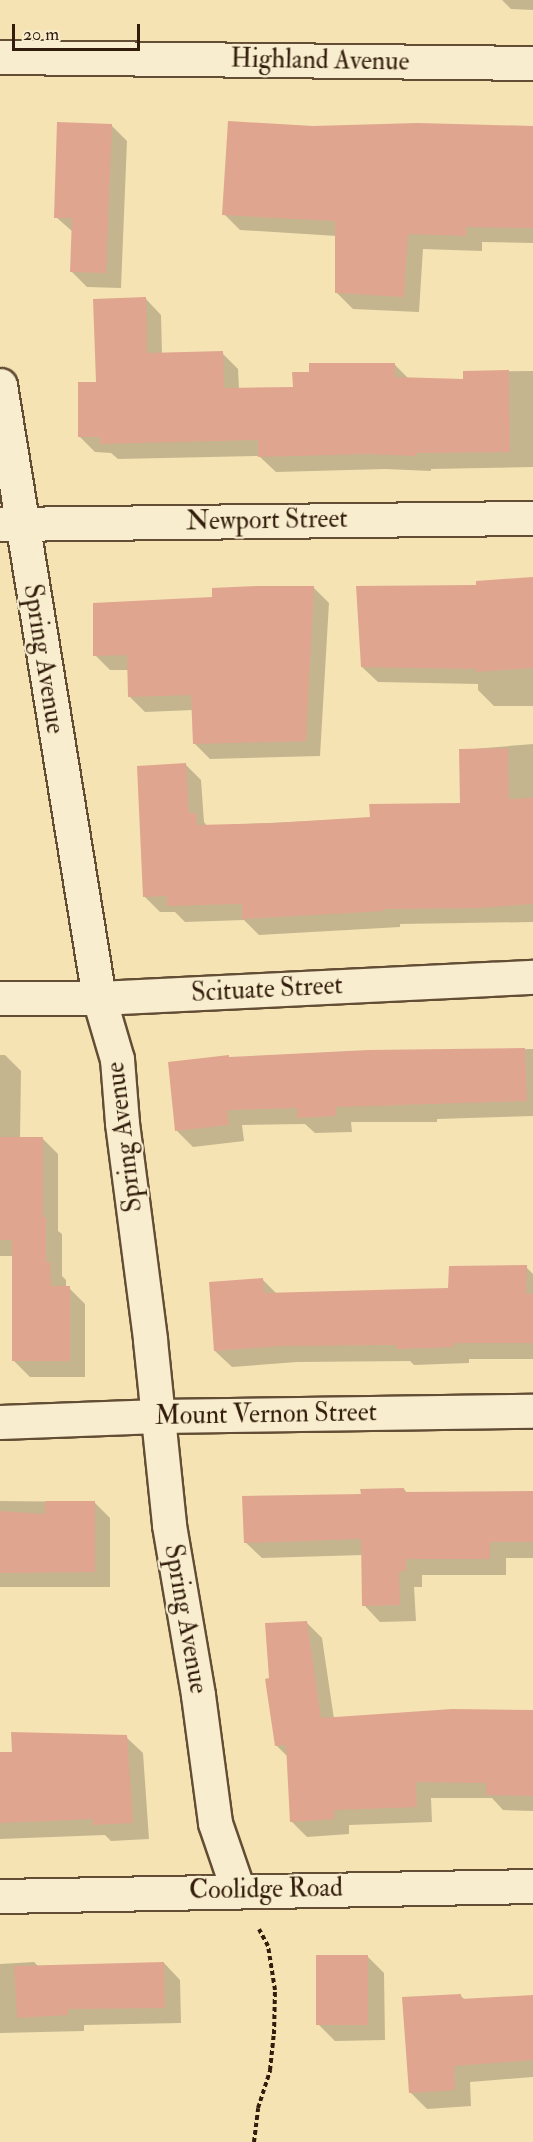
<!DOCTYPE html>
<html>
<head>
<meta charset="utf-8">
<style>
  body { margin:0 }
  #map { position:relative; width:533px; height:2142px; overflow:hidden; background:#f5e3b3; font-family:"IM FELL Double Pica",serif }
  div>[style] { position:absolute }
  .shadow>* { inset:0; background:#0003 }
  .building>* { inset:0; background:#e0a58f; transform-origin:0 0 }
  .path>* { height:4px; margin-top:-2px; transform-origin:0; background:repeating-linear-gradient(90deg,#321c0b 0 4.5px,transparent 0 7.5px) }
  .roads { filter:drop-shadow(2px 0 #634e35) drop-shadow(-2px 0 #634e35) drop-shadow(0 2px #634e35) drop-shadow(0 -2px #634e35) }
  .minor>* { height:33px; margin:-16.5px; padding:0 16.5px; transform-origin:16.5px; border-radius:16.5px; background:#f8edce }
  .tertiary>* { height:33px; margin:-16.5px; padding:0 16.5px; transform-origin:16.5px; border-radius:16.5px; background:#f8edce }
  span { translate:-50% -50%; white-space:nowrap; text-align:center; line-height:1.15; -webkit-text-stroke:4.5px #f8edce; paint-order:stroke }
  .street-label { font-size:26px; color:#321c0b }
  .scale { position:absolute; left:12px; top:24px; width:128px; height:27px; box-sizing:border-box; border:3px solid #321c0b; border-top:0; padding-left:8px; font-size:18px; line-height:21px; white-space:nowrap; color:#321c0b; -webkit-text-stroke:4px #f8edce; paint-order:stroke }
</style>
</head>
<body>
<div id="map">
  <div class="shadow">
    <i style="clip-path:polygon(502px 0,533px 0,533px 10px,511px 9px)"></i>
    <i style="clip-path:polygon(111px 125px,127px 141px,121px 288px,87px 287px,72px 272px,73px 232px,56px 217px)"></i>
    <i style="clip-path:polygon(313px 127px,533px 128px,533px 243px,482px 242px,482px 251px,423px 249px,419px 312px,353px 309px,337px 293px,337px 236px,240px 230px,224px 214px)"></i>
    <i style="clip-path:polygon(145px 298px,161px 315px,162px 354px,222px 353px,238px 369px,239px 389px,294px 388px,395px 365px,409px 379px,465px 380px,464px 372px,533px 371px,533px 467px,431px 469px,431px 471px,385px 469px,276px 472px,259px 456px,118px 459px,111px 453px,95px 452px,79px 436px,97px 384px)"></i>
    <i style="clip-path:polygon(533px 579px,533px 706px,494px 706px,478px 690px,478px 684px,378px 682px,362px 667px,478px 587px)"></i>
    <i style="clip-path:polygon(314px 588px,329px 603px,320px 756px,210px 759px,194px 743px,193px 710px,145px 712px,130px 697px,129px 670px,110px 670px,95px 655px)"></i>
    <i style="clip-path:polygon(533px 744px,533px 922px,400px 924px,400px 927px,259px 935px,244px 920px,185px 922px,175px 912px,160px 912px,144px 896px,185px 764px,201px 780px,204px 822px,207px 826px,372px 818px,462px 804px,461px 750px)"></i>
    <i style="clip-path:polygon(533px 1049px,533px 1116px,437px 1119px,437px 1122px,351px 1122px,352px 1132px,315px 1133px,305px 1124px,242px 1125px,244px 1141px,193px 1147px,177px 1131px,231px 1059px,368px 1052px)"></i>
    <i style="clip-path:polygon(0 1055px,5px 1055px,21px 1071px,20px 1139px,42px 1138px,58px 1154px,58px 1231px,62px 1234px,62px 1276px,66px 1280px,66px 1288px,69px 1288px,85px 1304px,85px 1377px,30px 1377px,14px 1361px,14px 1256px,0 1256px)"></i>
    <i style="clip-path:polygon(526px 1267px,533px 1274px,533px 1359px,469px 1359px,469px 1363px,414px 1365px,410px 1361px,297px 1362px,232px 1367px,215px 1351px,262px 1279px,277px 1294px,450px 1289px)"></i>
    <i style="clip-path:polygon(404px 1489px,408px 1494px,533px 1493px,533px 1558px,506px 1558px,506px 1575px,422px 1575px,422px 1587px,414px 1587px,416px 1621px,380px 1622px,364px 1605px,363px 1555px,262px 1558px,245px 1542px,362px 1496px)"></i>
    <i style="clip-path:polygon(0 1501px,94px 1502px,110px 1518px,110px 1587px,0 1587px)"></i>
    <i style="clip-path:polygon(306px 1622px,322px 1638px,334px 1719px,533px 1712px,533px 1811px,503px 1810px,492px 1798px,431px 1798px,432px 1822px,349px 1825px,349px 1834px,307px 1837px,291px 1821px,288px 1757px,277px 1746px,270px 1680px)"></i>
    <i style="clip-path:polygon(126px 1737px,143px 1753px,149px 1839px,111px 1841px,105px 1835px,0 1839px,0 1754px)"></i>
    <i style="clip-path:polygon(367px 1956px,384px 1973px,385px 2040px,335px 2041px,318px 2024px)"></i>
    <i style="clip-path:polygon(34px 1962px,38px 1966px,164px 1963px,180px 1980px,181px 2023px,84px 2025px,84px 2031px,0 2033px,0 1964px)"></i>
    <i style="clip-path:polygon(460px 1995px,466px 2001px,533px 1996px,533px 2077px,470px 2082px,471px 2106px,427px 2109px,410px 2092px)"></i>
  </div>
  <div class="building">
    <i style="clip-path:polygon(228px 121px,313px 126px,418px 123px,533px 126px,533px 228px,466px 227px,466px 236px,408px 234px,404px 297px,335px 293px,335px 221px,222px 215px)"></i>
    <i style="clip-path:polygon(57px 122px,112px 124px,106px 273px,70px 272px,72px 218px,54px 218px)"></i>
    <i style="clip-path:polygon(146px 297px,147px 353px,223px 351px,224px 388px,293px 387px,292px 372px,309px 372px,309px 363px,395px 363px,395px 377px,463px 379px,463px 371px,509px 370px,510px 452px,416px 453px,416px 456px,368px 454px,258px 457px,258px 440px,100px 444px,100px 437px,78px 437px,78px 382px,96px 382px,93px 299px)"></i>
    <i style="clip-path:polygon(533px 577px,533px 668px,476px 672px,476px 669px,361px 667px,356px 586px,476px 585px,476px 581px)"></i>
    <i style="clip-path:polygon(257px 586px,314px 586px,306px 741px,193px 744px,191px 695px,128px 697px,127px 655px,93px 656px,93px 603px,212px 597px,212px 588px)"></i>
    <i style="clip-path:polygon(508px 748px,509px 799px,533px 798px,533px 904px,479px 908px,384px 909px,384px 911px,242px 919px,242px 904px,167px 906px,167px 896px,143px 897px,137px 766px,186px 763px,189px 813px,196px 813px,197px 825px,274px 823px,370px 817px,369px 804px,460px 803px,459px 749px)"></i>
    <i style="clip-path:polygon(525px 1048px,527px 1101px,336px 1107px,336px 1116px,297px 1118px,297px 1108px,227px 1110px,229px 1125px,175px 1131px,168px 1062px,229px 1055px,229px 1057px,368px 1050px)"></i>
    <i style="clip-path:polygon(0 1137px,43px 1137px,43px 1217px,46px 1217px,46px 1262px,50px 1262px,51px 1286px,70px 1286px,70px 1361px,12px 1361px,12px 1240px,0 1240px)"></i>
    <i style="clip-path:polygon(527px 1265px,526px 1294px,533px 1294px,533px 1343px,453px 1343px,454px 1347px,396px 1349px,396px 1345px,280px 1346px,214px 1351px,209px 1282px,263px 1278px,264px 1293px,448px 1288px,449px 1266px)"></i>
    <i style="clip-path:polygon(404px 1488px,404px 1492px,533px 1491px,533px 1542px,490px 1542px,490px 1559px,406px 1559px,406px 1571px,399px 1571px,400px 1605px,362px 1606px,361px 1539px,244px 1543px,242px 1496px,361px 1494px,360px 1489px)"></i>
    <i style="clip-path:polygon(45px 1501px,95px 1501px,95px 1572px,0 1573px,0 1511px,45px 1514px)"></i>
    <i style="clip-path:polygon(307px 1621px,321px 1718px,452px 1709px,533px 1710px,533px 1796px,486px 1795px,486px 1783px,416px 1782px,417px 1807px,334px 1810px,334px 1819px,290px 1822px,286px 1745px,275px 1746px,265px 1679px,269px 1678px,265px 1623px)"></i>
    <i style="clip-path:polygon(11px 1732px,127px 1735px,133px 1823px,93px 1825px,93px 1819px,0 1823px,0 1752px,12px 1752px)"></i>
    <i style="left:316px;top:1955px;width:52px;height:70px"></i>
    <i style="clip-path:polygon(164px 1962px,165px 2008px,68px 2009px,68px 2015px,17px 2018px,14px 1966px)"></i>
    <i style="clip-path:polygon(461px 1994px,461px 1999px,533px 1995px,533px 2060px,454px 2066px,455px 2090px,409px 2093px,402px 1997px)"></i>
  </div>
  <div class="path">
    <i style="left:254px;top:2142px;width:34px;rotate:-83deg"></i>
    <i style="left:258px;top:2108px;width:40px;rotate:-72deg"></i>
    <i style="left:270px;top:2070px;width:36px;rotate:-84deg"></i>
    <i style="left:274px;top:2034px;width:44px;rotate:-88.7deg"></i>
    <i style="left:275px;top:1990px;width:45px;rotate:-99deg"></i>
    <i style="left:268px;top:1946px;width:19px;rotate:-118deg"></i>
  </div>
  <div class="roads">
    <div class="minor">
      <i style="left:0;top:385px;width:621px;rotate:80.83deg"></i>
      <i style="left:99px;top:998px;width:64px;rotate:73.6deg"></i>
      <i style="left:117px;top:1059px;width:64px;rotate:85.5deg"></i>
      <i style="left:122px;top:1123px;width:219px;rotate:82.6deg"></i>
      <i style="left:150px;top:1340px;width:186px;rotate:84.1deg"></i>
      <i style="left:169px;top:1525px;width:172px;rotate:80.3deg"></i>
      <i style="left:198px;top:1695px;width:129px;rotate:82.4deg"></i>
      <i style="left:215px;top:1823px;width:71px;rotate:71.1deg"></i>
      <i style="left:1px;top:524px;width:532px;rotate:-0.65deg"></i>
      <i style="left:0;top:998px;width:99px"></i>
      <i style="left:99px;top:998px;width:435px;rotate:-2.8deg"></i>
      <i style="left:0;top:1422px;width:158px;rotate:-2.2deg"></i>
      <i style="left:158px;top:1416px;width:375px;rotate:-0.8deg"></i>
      <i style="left:0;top:1896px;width:533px;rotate:-1.07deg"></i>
    </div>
    <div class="tertiary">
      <i style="left:0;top:57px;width:533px;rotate:0.64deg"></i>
    </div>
  </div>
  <div class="street-label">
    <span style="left:320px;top:61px;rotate:1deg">Highland Avenue</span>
    <span style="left:267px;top:521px;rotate:-1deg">Newport Street</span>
    <span style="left:43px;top:659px;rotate:81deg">Spring Avenue</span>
    <span style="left:267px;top:990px;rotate:-3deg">Scituate Street</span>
    <span style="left:125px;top:1137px;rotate:-97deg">Spring Avenue</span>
    <span style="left:266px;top:1415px;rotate:-1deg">Mount Vernon Street</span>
    <span style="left:185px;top:1619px;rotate:80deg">Spring Avenue</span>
    <span style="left:266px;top:1890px;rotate:-1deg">Coolidge Road</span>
  </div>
  <div class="scale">20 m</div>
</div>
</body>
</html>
